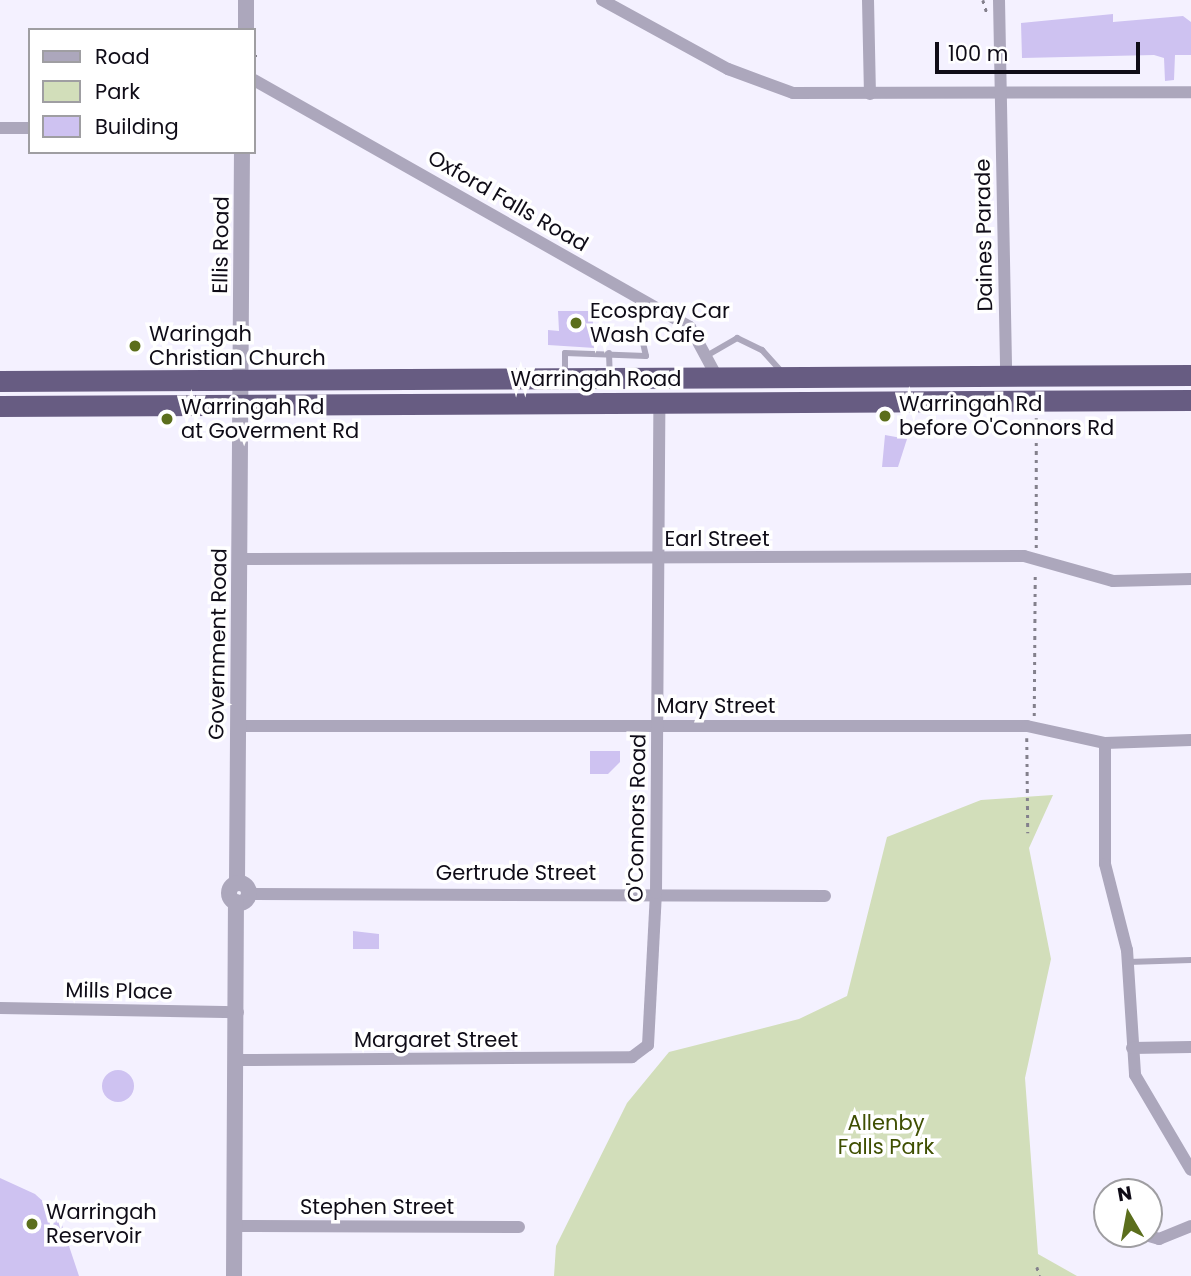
<!DOCTYPE html>
<html>
<head>
<meta charset="utf-8">
<style>
  body { margin:0 }
  #map { position:relative; width:1191px; height:1276px; overflow:hidden; background:#f4f1ff; font-family:Poppins,sans-serif }
  div>[style] { position:absolute }
  .green>* { inset:0; background:#d2deba }
  .building>* { inset:0; background:#cec2f1 }
  .round { border-radius:50% }
  .path>* { height:2.5px; margin-top:-1.25px; transform-origin:0; background:repeating-linear-gradient(90deg,#83808c 0 3.5px,transparent 0 8.5px) }
  .service>* { height:6px; margin:-3px; padding:0 3px; transform-origin:3px; border-radius:3px; background:#aca7bc }
  .minor>* { height:12px; margin:-6px; padding:0 6px; transform-origin:6px; border-radius:6px; background:#aca7bc }
  .tertiary>* { height:16px; margin:-8px; padding:0 8px; transform-origin:8px; border-radius:8px; background:#aca7bc }
  .tertiary>.ring { margin:-8px; padding:0; box-sizing:content-box; background:none; border:16px solid #aca7bc; border-radius:50% }
  .trunk>* { height:21px; margin:-10.5px; padding:0 10.5px; transform-origin:10.5px; border-radius:10.5px; background:#675c82 }
  .dots>* { width:19px; height:19px; translate:-50% -50%; box-sizing:border-box; border:4px solid #fff; border-radius:50% }
  span { translate:-50% -50%; white-space:nowrap; text-align:center; line-height:1.15; -webkit-text-stroke:7px #fff; paint-order:stroke }
  .street-label { font-size:21px; color:#0f0c17 }
  .poi-label { font-size:21px; color:#0f0c17 }
  .left { translate:0 -50%; text-align:left }
  .park-label { font-size:21px; color:#3f4f02 }
  .legend { position:absolute; left:28px; top:28px; width:228px; height:126px; box-sizing:border-box; background:#fff; border:2px solid #9f9ea2; margin:0; padding:9px 12px; list-style:none; font-size:21px; color:#0f0c17 }
  .legend li { display:flex; align-items:center; gap:14px; height:35px }
  .legend b { width:35px; border:2px solid #9f9ea2 }
  .north { position:absolute; left:1093px; top:1178px; width:70px; height:70px; box-sizing:border-box; background:#fff; border:2px solid #9f9ea2; border-radius:50%; rotate:350deg; font-size:19px; font-weight:700; line-height:28px; text-align:center; color:#0f0c17 }
  .north::after { content:''; display:block; margin:auto; width:24px; height:32px; background:#5b6e1c; clip-path:polygon(50% 0,100% 100%,50% 72%,0 100%) }
  .scale { position:absolute; left:935px; top:42px; width:205px; height:32px; box-sizing:border-box; border:4px solid #0f0c17; border-top:0; padding-left:9px; font-size:21px; line-height:24px; white-space:nowrap; color:#0f0c17; -webkit-text-stroke:5px #fff; paint-order:stroke }
</style>
</head>
<body>
<div id="map">
  <div class="green">
    <i style="clip-path:polygon(1053px 795px,1029px 848px,1051px 959px,1025px 1078px,1038px 1254px,1077px 1276px,554px 1276px,556px 1246px,627px 1103px,669px 1052px,799px 1019px,847px 996px,887px 837px,981px 800px)"></i>
  </div>
  <div class="building">
    <i style="clip-path:polygon(1113px 14px,1113px 22px,1183px 16px,1191px 22px,1191px 55px,1175px 55px,1174px 80px,1165px 81px,1164px 58px,1154px 55px,1022px 58px,1021px 23px)"></i>
    <i style="clip-path:polygon(558px 311px,592px 311px,595px 348px,548px 345px,548px 330px,559px 331px)"></i>
    <i style="clip-path:polygon(885px 435px,907px 439px,898px 467px,882px 467px)"></i>
    <i style="clip-path:polygon(590px 751px,620px 751px,620px 762px,608px 774px,590px 774px)"></i>
    <i style="clip-path:polygon(353px 931px,379px 934px,379px 949px,353px 949px)"></i>
    <i class="round" style="left:102px;top:1070px;width:32px;height:32px"></i>
    <i style="clip-path:polygon(0 1178px,35px 1194px,59px 1216px,79px 1276px,0 1276px)"></i>
  </div>
  <div class="path">
    <i style="left:983px;top:0;width:14px;rotate:73deg"></i>
    <i style="left:227px;top:28px;width:2px;rotate:90deg"></i>
    <i style="left:254px;top:56px;width:6px"></i>
    <i style="left:1036px;top:548px;width:130px;rotate:-90deg"></i>
    <i style="left:1034px;top:716px;width:144px;rotate:-89.6deg"></i>
    <i style="left:1027px;top:738px;width:95px;rotate:89.4deg"></i>
    <i style="left:1037px;top:1267px;width:9px;rotate:72deg"></i>
  </div>
  <div class="service">
    <i style="left:609px;top:353px;width:23px;rotate:88deg"></i>
    <i style="left:708px;top:355px;width:34px;rotate:-30deg"></i>
    <i style="left:737px;top:338px;width:28px;rotate:26deg"></i>
    <i style="left:762px;top:350px;width:31px;rotate:48deg"></i>
    <i style="left:565px;top:374px;width:21px;rotate:-90deg"></i>
    <i style="left:565px;top:353px;width:81px;rotate:2.1deg"></i>
    <i style="left:646px;top:356px;width:31px;rotate:-103deg"></i>
    <i style="left:639px;top:326px;width:25px;rotate:-76deg"></i>
    <i style="left:1128px;top:962px;width:63px;rotate:-1.8deg"></i>
  </div>
  <div class="minor">
    <i style="left:602px;top:0;width:144px;rotate:28.7deg"></i>
    <i style="left:728px;top:69px;width:69px;rotate:20.3deg"></i>
    <i style="left:793px;top:93px;width:398px;rotate:-0.1deg"></i>
    <i style="left:868px;top:0;width:94px;rotate:88.8deg"></i>
    <i style="left:999px;top:0;width:376px;rotate:88.9deg"></i>
    <i style="left:254px;top:80px;width:501px;rotate:29.53deg"></i>
    <i style="left:690px;top:327px;width:59px;rotate:61.7deg"></i>
    <i style="left:0;top:128px;width:30px"></i>
    <i style="left:240px;top:559px;width:784px;rotate:-0.22deg"></i>
    <i style="left:1024px;top:556px;width:92px;rotate:15.7deg"></i>
    <i style="left:1113px;top:581px;width:78px;rotate:-1.5deg"></i>
    <i style="left:238px;top:726px;width:789px"></i>
    <i style="left:1027px;top:726px;width:80px;rotate:12.3deg"></i>
    <i style="left:1105px;top:743px;width:86px;rotate:-2deg"></i>
    <i style="left:1105px;top:743px;width:121px;rotate:90deg"></i>
    <i style="left:1105px;top:864px;width:89px;rotate:75.7deg"></i>
    <i style="left:1127px;top:950px;width:125px;rotate:86.3deg"></i>
    <i style="left:1135px;top:1075px;width:110px;rotate:59.5deg"></i>
    <i style="left:249px;top:894px;width:576px;rotate:0.2deg"></i>
    <i style="left:0;top:1008px;width:238px;rotate:1deg"></i>
    <i style="left:1132px;top:1048px;width:59px;rotate:-1deg"></i>
    <i style="left:239px;top:1060px;width:393px;rotate:-0.4deg"></i>
    <i style="left:632px;top:1057px;width:20px;rotate:-37deg"></i>
    <i style="left:648px;top:1045px;width:152px;rotate:-87deg"></i>
    <i style="left:656px;top:893px;width:489px;rotate:-89.6deg"></i>
    <i style="left:234px;top:1226px;width:285px;rotate:0.2deg"></i>
    <i style="left:1142px;top:1234px;width:18px;rotate:16deg"></i>
    <i style="left:1159px;top:1239px;width:35px;rotate:-22deg"></i>
  </div>
  <div class="tertiary">
    <i style="left:246px;top:30px;width:30px;rotate:-90deg"></i>
    <i style="left:237px;top:883px;width:731px;rotate:-89.61deg"></i>
    <i class="ring" style="left:229px;top:883px;width:4px;height:4px"></i>
    <i style="left:234px;top:1276px;width:374px;rotate:-89.7deg"></i>
  </div>
  <div class="trunk">
    <i style="left:0;top:381px;width:1191px;rotate:-0.29deg"></i>
    <i style="left:0;top:406px;width:1191px;rotate:-0.29deg"></i>
  </div>
  <div class="dots">
    <i style="left:576px;top:323px;background:#5b6e1c"></i>
    <i style="left:135px;top:346px;background:#5b6e1c"></i>
    <i style="left:885px;top:416px;background:#5b6e1c"></i>
    <i style="left:167px;top:419px;background:#5b6e1c"></i>
    <i style="left:32px;top:1224px;background:#5b6e1c"></i>
  </div>
  <div class="street-label">
    <span style="left:508px;top:201px;rotate:30deg">Oxford Falls Road</span>
    <span style="left:984px;top:235px;rotate:-91deg">Daines Parade</span>
    <span style="left:221px;top:245px;rotate:-89deg">Ellis Road</span>
    <span style="left:596px;top:379px">Warringah Road</span>
    <span style="left:717px;top:539px">Earl Street</span>
    <span style="left:218px;top:644px;rotate:-89deg">Government Road</span>
    <span style="left:716px;top:706px">Mary Street</span>
    <span style="left:637px;top:818px;rotate:-89deg">O'Connors Road</span>
    <span style="left:516px;top:873px">Gertrude Street</span>
    <span style="left:119px;top:991px;rotate:1deg">Mills Place</span>
    <span style="left:436px;top:1040px">Margaret Street</span>
    <span style="left:377px;top:1207px">Stephen Street</span>
  </div>
  <div class="poi-label">
    <span class="left" style="left:590px;top:323px">Ecospray Car<br>Wash Cafe</span>
    <span class="left" style="left:149px;top:346px">Waringah<br>Christian Church</span>
    <span class="left" style="left:899px;top:416px">Warringah Rd<br>before O'Connors Rd</span>
    <span class="left" style="left:181px;top:419px">Warringah Rd<br>at Goverment Rd</span>
    <span class="left" style="left:46px;top:1224px">Warringah<br>Reservoir</span>
  </div>
  <div class="park-label">
    <span style="left:886px;top:1135px">Allenby<br>Falls Park</span>
  </div>
  <ul class="legend">
  <li><b style="height:9px;background:#aca7bc"></b>Road</li>
  <li><b style="height:19px;background:#d2deba"></b>Park</li>
  <li><b style="height:19px;background:#cec2f1"></b>Building</li>
  </ul>
  <div class="north">N</div>
  <div class="scale">100 m</div>
</div>
</body>
</html>
